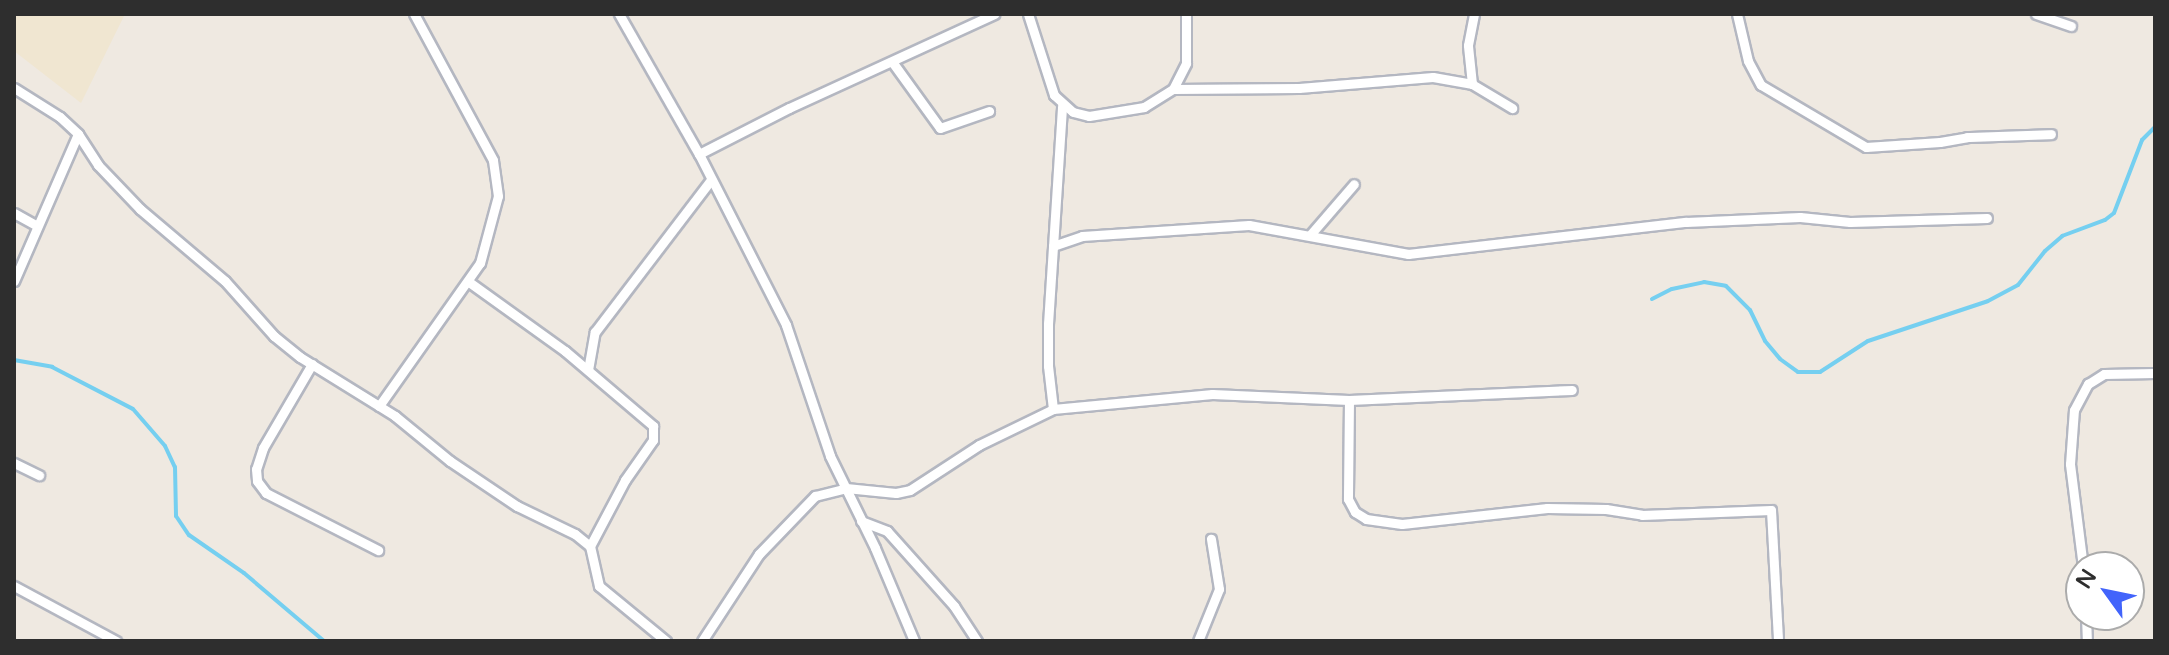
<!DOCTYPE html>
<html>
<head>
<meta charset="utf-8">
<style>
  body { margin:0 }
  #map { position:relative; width:2169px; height:655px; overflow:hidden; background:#efe9e1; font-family:"Varela Round",sans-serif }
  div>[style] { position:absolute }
  .education>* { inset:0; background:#f0e6d1 }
  .stream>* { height:4px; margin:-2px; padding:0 2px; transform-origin:2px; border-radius:2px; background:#75cff0 }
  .roads { filter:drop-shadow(2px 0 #b4b7c1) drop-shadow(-2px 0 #b4b7c1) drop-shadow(0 2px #b4b7c1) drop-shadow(0 -2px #b4b7c1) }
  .minor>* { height:9px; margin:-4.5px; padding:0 4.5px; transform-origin:4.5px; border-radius:4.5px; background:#fff }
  span { translate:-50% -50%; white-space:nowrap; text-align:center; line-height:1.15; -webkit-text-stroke:6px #fff; paint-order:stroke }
  .frame { position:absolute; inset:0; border:16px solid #2e2e2e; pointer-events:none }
  .north { position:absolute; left:2065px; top:551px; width:80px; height:80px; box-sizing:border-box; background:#fff; border:2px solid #ababab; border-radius:50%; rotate:303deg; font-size:22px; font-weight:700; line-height:32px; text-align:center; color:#2e2e2e }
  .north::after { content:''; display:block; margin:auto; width:28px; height:36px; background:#4264fb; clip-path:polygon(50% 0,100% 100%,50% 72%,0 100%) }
</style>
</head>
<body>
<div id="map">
  <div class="education">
    <i style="clip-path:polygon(14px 14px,125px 14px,81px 103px,14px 51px)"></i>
  </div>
  <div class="stream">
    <i style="left:1652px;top:299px;width:22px;rotate:-27deg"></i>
    <i style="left:1672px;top:289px;width:33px;rotate:-12deg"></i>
    <i style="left:1704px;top:282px;width:22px;rotate:10deg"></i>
    <i style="left:1726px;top:286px;width:34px;rotate:45deg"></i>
    <i style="left:1750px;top:310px;width:34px;rotate:64deg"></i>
    <i style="left:1765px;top:341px;width:23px;rotate:50deg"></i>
    <i style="left:1780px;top:359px;width:22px;rotate:36deg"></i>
    <i style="left:1798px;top:372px;width:22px"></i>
    <i style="left:1820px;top:372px;width:57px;rotate:-32.9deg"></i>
    <i style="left:1868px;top:341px;width:126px;rotate:-18.4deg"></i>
    <i style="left:1988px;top:301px;width:34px;rotate:-28deg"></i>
    <i style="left:2018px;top:285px;width:43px;rotate:-51.5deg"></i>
    <i style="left:2045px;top:251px;width:23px;rotate:-41deg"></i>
    <i style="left:2062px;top:236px;width:46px;rotate:-20.4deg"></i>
    <i style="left:2105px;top:220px;width:11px;rotate:-38deg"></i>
    <i style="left:2114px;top:213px;width:78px;rotate:-69deg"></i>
    <i style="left:2142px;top:140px;width:18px;rotate:-45deg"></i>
    <i style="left:14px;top:360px;width:39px;rotate:10deg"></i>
    <i style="left:52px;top:367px;width:91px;rotate:27.4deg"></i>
    <i style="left:133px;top:409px;width:49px;rotate:49.1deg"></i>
    <i style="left:165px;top:446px;width:23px;rotate:65deg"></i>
    <i style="left:175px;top:467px;width:49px;rotate:88.8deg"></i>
    <i style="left:176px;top:516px;width:23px;rotate:56deg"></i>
    <i style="left:189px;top:535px;width:67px;rotate:34.6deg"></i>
    <i style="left:244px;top:573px;width:105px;rotate:40.4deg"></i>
  </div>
  <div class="roads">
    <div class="minor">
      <i style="left:619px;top:14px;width:161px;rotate:60.3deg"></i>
      <i style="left:699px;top:154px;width:192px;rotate:63deg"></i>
      <i style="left:786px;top:325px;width:138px;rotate:71.4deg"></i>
      <i style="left:830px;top:456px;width:102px;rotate:63.9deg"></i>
      <i style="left:875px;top:548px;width:101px;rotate:67.2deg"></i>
      <i style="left:1028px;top:14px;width:85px;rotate:72.2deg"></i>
      <i style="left:1054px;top:95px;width:25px;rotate:42deg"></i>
      <i style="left:1073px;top:112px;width:16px;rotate:14deg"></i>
      <i style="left:1089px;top:116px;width:56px;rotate:-9.3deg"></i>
      <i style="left:1144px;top:107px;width:34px;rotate:-32deg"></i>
      <i style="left:1173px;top:89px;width:29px;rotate:-63deg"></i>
      <i style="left:1186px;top:63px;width:49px;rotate:-90deg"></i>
      <i style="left:1737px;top:14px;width:48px;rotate:76.8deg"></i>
      <i style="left:1748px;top:61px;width:27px;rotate:62deg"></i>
      <i style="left:1761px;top:85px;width:122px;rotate:30.6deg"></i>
      <i style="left:1866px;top:147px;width:74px;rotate:-3.9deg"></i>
      <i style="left:1940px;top:142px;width:27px;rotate:-10deg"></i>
      <i style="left:1967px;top:137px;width:84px;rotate:-2deg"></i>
      <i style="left:2036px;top:14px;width:37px;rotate:19deg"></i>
      <i style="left:893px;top:63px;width:80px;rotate:54.1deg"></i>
      <i style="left:940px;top:128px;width:52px;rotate:-19.1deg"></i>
      <i style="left:1472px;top:84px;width:39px;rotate:-96deg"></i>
      <i style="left:1468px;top:45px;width:32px;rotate:-79deg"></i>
      <i style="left:14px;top:88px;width:54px;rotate:32.2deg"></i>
      <i style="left:60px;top:117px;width:25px;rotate:43deg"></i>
      <i style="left:78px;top:134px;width:37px;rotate:57deg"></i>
      <i style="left:98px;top:165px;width:61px;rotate:46.3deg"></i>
      <i style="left:140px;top:209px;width:111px;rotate:40.3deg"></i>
      <i style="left:225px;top:281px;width:74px;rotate:48.3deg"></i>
      <i style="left:274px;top:336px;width:33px;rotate:39deg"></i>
      <i style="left:300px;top:357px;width:112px;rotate:31.8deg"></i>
      <i style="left:395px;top:416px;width:71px;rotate:39.3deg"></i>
      <i style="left:450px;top:461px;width:81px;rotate:33.9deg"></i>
      <i style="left:517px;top:506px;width:64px;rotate:25.8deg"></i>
      <i style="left:575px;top:534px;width:19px;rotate:39deg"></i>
      <i style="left:590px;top:546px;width:41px;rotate:77.3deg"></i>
      <i style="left:599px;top:586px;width:87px;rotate:39.4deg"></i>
      <i style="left:1173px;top:89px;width:126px;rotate:-0.5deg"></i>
      <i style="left:1299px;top:88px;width:134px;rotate:-4.7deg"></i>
      <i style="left:1433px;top:77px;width:40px;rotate:10deg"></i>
      <i style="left:1472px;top:84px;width:47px;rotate:31deg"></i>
      <i style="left:699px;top:154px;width:101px;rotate:-27.1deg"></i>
      <i style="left:789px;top:108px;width:226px;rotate:-24.6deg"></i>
      <i style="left:14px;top:213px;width:25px;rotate:29deg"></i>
      <i style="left:1310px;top:235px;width:67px;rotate:-49.2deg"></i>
      <i style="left:1053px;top:246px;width:31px;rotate:-19deg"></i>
      <i style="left:1082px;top:236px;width:167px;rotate:-3.8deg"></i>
      <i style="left:1249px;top:225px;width:162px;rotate:10.3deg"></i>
      <i style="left:1408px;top:254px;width:280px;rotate:-6.6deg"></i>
      <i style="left:1686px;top:222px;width:114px;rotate:-2.5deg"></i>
      <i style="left:1800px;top:217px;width:50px;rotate:5.7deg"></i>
      <i style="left:1850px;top:222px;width:137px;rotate:-1.7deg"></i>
      <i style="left:14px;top:281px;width:160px;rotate:-66.5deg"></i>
      <i style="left:469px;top:282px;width:118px;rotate:35.7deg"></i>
      <i style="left:565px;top:351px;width:116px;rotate:40.4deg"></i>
      <i style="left:653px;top:426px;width:14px;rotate:90deg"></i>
      <i style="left:653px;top:440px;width:49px;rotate:125deg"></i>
      <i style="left:625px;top:480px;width:75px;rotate:117.9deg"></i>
      <i style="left:312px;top:364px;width:97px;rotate:120.3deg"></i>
      <i style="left:263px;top:448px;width:22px;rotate:108deg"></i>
      <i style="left:256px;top:469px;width:12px;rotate:85deg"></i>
      <i style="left:257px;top:481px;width:15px;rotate:53deg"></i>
      <i style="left:266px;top:493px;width:126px;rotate:27deg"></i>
      <i style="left:588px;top:370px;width:39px;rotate:-80deg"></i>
      <i style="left:595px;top:332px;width:191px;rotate:-52.7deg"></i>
      <i style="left:1349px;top:400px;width:99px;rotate:90.6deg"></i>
      <i style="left:1348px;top:499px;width:15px;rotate:62deg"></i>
      <i style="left:1355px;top:512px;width:13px;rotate:32deg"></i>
      <i style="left:1366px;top:519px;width:36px;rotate:8deg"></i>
      <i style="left:1402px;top:524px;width:146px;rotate:-6.3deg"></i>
      <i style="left:1547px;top:508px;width:59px;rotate:1deg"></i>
      <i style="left:1606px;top:509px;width:36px;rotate:9deg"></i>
      <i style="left:1642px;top:515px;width:129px;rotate:-2.2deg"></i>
      <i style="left:1771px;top:510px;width:131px;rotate:86.9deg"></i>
      <i style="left:379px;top:406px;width:175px;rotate:-54.8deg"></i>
      <i style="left:480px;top:263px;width:69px;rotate:-75deg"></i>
      <i style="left:498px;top:196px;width:36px;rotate:-98deg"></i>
      <i style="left:493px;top:160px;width:166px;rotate:-118.4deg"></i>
      <i style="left:1053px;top:409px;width:43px;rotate:-96.6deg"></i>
      <i style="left:1048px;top:366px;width:42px;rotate:-90deg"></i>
      <i style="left:1048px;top:324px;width:219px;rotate:-86.3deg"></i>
      <i style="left:14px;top:463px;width:28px;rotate:26deg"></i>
      <i style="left:861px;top:521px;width:28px;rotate:21deg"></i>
      <i style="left:887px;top:531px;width:101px;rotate:48.2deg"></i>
      <i style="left:954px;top:606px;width:42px;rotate:56.7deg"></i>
      <i style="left:2083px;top:567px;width:104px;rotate:-97.2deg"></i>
      <i style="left:2070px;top:464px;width:54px;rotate:-85.8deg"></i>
      <i style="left:2074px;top:410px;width:30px;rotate:-62deg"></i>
      <i style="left:2088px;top:384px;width:19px;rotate:-32deg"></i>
      <i style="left:2104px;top:374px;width:51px;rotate:-1.1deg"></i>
      <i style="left:14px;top:586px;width:116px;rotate:28.3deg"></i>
      <i style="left:2086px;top:615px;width:26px;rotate:88deg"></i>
      <i style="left:702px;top:641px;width:104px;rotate:-56.8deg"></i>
      <i style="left:759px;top:554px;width:81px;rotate:-46deg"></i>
      <i style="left:815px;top:496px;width:32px;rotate:-14deg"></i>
      <i style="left:846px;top:488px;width:50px;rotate:5.7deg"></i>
      <i style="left:896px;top:493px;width:14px;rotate:-12deg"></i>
      <i style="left:910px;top:490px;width:82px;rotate:-33.1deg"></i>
      <i style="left:979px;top:445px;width:82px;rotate:-25.9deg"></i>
      <i style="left:1053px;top:409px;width:160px;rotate:-5.4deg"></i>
      <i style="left:1212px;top:394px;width:137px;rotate:2.5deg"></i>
      <i style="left:1349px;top:400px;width:223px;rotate:-2.6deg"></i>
      <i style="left:1198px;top:641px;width:56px;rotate:-68deg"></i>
      <i style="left:1219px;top:589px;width:51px;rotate:-99.1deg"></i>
    </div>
  </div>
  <div class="frame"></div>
  <div class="north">N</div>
</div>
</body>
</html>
